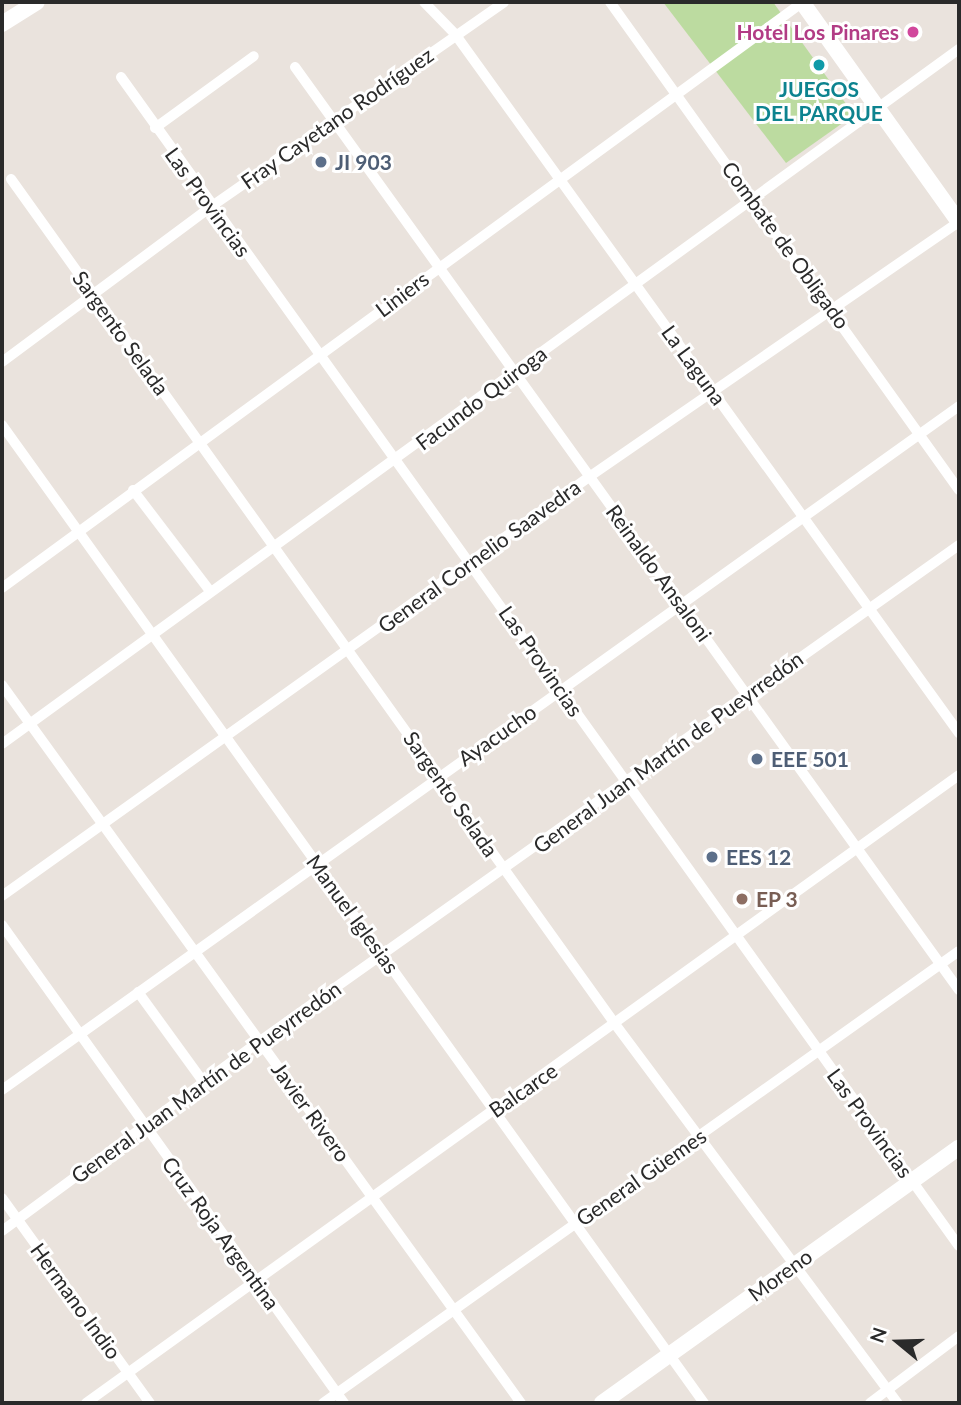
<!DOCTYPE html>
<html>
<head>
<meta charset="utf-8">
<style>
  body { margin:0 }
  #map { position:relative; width:961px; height:1405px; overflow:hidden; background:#eae3dd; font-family:Lato,sans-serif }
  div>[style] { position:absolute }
  .green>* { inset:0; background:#bcdba0 }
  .street>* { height:10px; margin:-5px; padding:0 5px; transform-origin:5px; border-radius:5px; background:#fff }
  .secondary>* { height:16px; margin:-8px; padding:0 8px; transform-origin:8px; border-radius:8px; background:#fff }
  .dots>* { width:19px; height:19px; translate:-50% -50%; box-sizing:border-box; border:4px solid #fff; border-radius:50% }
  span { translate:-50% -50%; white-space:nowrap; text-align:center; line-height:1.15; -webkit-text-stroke:6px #fff; paint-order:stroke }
  .hotel-label { font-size:21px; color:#b23c85; font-weight:700 }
  .right { translate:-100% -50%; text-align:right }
  .culture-label { font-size:21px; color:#0d838f; font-weight:700 }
  .street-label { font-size:21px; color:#2a2a2a }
  .service-label { font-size:21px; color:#4e5e75; font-weight:700 }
  .left { translate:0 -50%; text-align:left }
  .education-label { font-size:21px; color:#785e54; font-weight:700 }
  .frame { position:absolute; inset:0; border:4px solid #2a2a2a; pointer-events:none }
  .north { position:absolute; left:863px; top:1307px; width:70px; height:70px; -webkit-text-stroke:5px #fff; paint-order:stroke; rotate:289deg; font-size:19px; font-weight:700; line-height:28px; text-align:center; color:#2a2a2a }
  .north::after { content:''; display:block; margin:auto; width:24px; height:32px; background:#2a2a2a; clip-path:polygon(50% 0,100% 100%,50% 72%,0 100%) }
</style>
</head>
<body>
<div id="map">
  <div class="green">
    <i style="clip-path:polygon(663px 2px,773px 2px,854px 115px,786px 163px)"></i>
  </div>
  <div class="street">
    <i style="left:424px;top:2px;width:45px;rotate:45.9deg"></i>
    <i style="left:455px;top:34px;width:862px;rotate:54.21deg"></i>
    <i style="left:610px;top:2px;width:600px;rotate:54.43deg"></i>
    <i style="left:295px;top:67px;width:1137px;rotate:54.27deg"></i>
    <i style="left:121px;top:77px;width:1438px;rotate:54.37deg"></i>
    <i style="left:155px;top:128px;width:122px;rotate:-36deg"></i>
    <i style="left:11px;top:179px;width:1039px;rotate:54.44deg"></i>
    <i style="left:615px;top:1024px;width:473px;rotate:53.3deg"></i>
    <i style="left:2px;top:362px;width:262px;rotate:-36.6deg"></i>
    <i style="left:212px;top:206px;width:356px;rotate:-34.9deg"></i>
    <i style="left:2px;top:425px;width:1204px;rotate:54.33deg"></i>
    <i style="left:133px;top:490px;width:127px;rotate:52.7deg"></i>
    <i style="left:2px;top:588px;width:992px;rotate:-36.19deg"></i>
    <i style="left:2px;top:685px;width:886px;rotate:54.14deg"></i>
    <i style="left:2px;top:744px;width:1183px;rotate:-35.99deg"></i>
    <i style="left:2px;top:896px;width:721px;rotate:-35.52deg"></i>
    <i style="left:589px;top:477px;width:449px;rotate:-34.6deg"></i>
    <i style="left:2px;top:925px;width:588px;rotate:54.42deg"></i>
    <i style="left:138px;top:992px;width:112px;rotate:54deg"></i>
    <i style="left:2px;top:1090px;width:1176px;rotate:-35.55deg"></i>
    <i style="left:2px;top:1198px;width:253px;rotate:54.2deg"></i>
    <i style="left:2px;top:1231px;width:320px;rotate:-36.4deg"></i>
    <i style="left:260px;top:1041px;width:857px;rotate:-35.36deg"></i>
    <i style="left:86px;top:1403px;width:1075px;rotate:-35.73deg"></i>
    <i style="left:323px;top:1403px;width:780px;rotate:-35.4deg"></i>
    <i style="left:870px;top:1403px;width:111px;rotate:-37deg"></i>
  </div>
  <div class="secondary">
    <i style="left:802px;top:2px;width:270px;rotate:54.5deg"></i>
    <i style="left:2px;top:24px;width:41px;rotate:-32.2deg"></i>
    <i style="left:602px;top:1403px;width:439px;rotate:-35.6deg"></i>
  </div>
  <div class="dots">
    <i style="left:913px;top:32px;background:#d1479c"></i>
    <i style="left:819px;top:65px;background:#0f9aa8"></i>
    <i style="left:321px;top:162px;background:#5c6f8a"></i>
    <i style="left:757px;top:759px;background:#5c6f8a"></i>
    <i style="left:712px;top:857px;background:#5c6f8a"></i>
    <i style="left:742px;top:899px;background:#8d6e63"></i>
  </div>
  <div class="hotel-label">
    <span class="right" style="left:899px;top:32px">Hotel Los Pinares</span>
  </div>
  <div class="culture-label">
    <span style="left:819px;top:101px">JUEGOS<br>DEL PARQUE</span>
  </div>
  <div class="street-label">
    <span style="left:337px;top:118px;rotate:-35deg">Fray Cayetano Rodríguez</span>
    <span style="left:208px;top:202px;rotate:54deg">Las Provincias</span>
    <span style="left:786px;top:245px;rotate:54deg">Combate de Obligado</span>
    <span style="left:402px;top:294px;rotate:-37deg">Liniers</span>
    <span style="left:121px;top:333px;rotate:54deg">Sargento Selada</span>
    <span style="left:694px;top:365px;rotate:54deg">La Laguna</span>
    <span style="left:481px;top:398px;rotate:-37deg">Facundo Quiroga</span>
    <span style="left:479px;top:556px;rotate:-36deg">General Cornelio Saavedra</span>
    <span style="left:659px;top:573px;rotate:54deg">Reinaldo Ansaloni</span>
    <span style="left:541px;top:661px;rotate:55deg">Las Provincias</span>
    <span style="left:497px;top:735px;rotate:-35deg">Ayacucho</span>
    <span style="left:668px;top:752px;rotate:-36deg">General Juan Martín de Pueyrredón</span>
    <span style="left:451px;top:794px;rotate:55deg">Sargento Selada</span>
    <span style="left:353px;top:914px;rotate:54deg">Manuel Iglesias</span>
    <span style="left:206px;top:1082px;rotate:-36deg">General Juan Martín de Pueyrredón</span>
    <span style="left:523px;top:1090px;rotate:-35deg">Balcarce</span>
    <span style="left:311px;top:1112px;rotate:54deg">Javier Rivero</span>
    <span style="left:870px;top:1123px;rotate:54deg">Las Provincias</span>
    <span style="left:641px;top:1177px;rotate:-35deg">General Güemes</span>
    <span style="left:221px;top:1233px;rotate:54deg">Cruz Roja Argentina</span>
    <span style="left:780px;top:1275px;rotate:-36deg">Moreno</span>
    <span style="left:76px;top:1301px;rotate:54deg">Hermano Indio</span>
  </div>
  <div class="service-label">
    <span class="left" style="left:335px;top:162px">JI 903</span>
    <span class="left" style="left:771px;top:759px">EEE 501</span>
    <span class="left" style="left:726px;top:857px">EES 12</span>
  </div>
  <div class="education-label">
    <span class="left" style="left:756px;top:899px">EP 3</span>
  </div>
  <div class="frame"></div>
  <div class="north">N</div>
</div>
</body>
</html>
